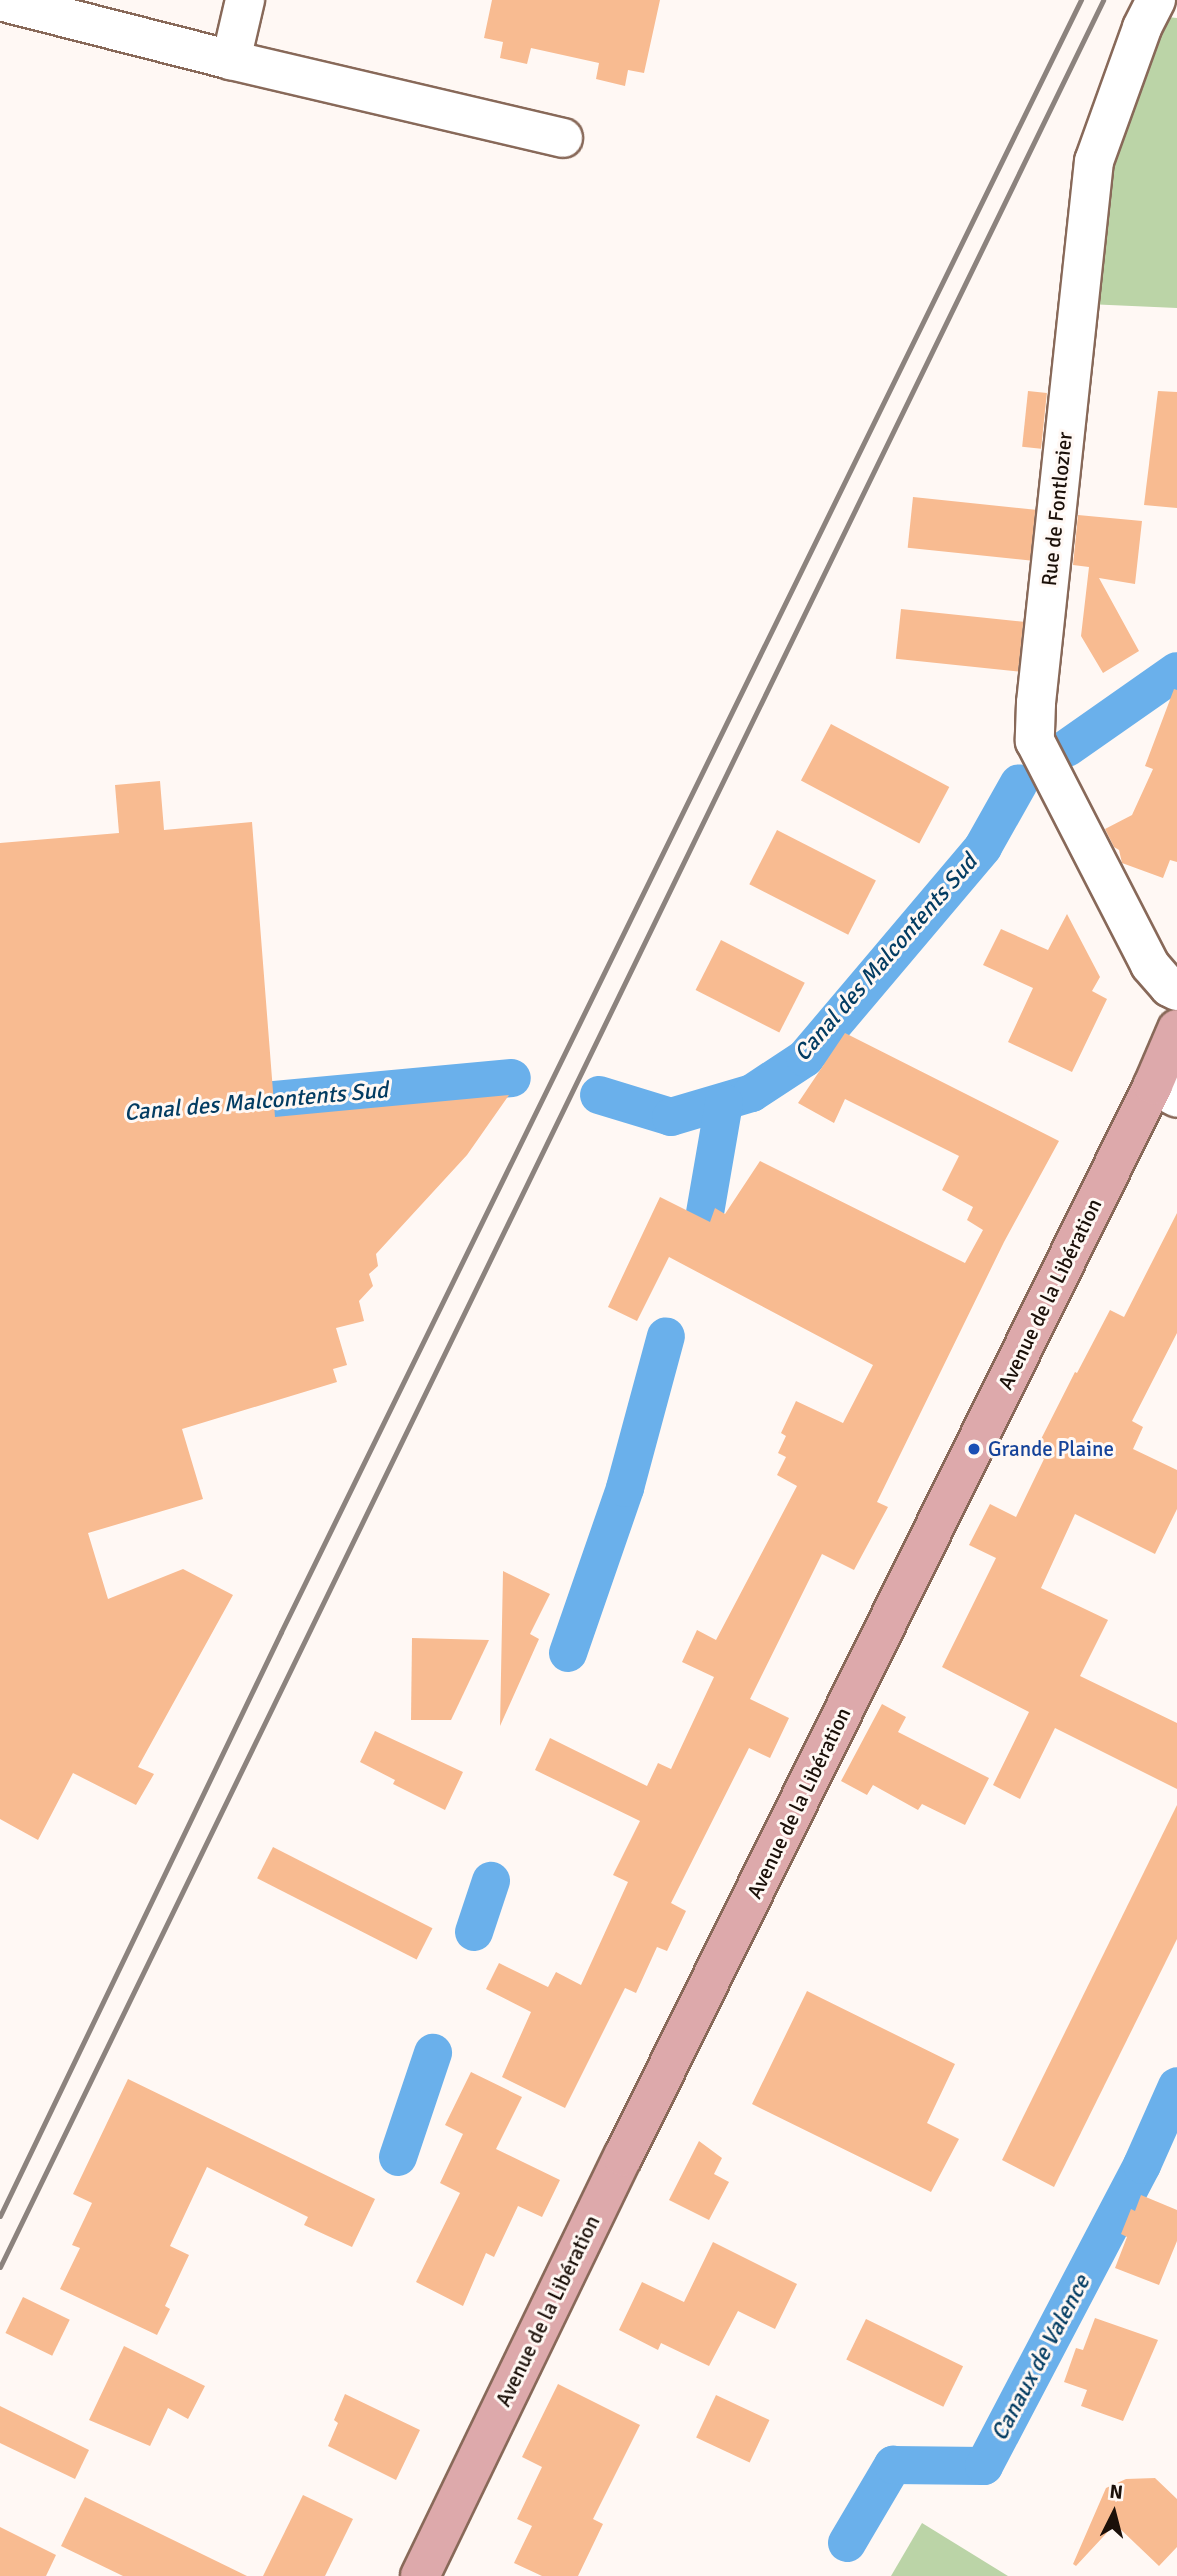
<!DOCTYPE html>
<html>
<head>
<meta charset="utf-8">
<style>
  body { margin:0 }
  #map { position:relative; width:1177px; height:2576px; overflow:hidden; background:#fff8f4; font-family:Signika,sans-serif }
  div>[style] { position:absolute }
  .green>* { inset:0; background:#bbd4a7 }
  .canal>* { height:38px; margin:-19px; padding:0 19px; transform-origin:19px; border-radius:19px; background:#6ab0eb }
  .building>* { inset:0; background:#f8bb91; transform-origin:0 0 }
  .roads { filter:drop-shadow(2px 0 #886959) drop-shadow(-2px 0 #886959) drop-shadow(0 2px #886959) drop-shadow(0 -2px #886959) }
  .minor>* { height:38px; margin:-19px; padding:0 19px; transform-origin:19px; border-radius:19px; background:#fff }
  .major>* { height:38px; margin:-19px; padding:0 19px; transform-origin:19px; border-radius:19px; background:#dda9ab }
  .rail>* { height:5px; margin:-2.5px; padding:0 2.5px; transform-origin:2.5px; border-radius:2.5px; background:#8c837e }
  .dots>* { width:19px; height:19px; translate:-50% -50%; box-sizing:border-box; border:4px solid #fff8f4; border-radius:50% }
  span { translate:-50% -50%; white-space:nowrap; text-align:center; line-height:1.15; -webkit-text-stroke:6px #fff8f4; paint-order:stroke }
  .street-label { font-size:21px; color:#1b1009 }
  .transit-label { font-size:21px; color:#164399 }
  .left { translate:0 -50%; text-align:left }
  .water-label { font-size:23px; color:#033c62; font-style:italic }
  .north { position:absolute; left:1079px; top:2478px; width:70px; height:70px; -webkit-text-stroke:5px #fff8f4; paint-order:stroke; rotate:6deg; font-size:19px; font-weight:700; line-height:28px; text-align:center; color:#1b1009 }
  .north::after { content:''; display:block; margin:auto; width:24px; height:32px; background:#1b1009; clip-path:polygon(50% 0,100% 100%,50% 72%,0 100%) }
</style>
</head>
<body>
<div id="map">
  <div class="green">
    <i style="clip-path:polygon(1167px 17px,1177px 18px,1177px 308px,1087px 304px,1099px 197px,1129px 96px)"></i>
    <i style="clip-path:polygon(922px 2523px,1008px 2576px,891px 2576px)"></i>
  </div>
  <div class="canal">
    <i style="left:1067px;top:748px;width:134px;rotate:-35deg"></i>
    <i style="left:599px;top:1095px;width:75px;rotate:17deg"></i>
    <i style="left:671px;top:1117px;width:84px;rotate:-16.5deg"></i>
    <i style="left:752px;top:1093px;width:64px;rotate:-33.4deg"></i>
    <i style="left:805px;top:1058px;width:276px;rotate:-49.8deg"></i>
    <i style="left:983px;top:847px;width:73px;rotate:-60.6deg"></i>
    <i style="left:221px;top:1105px;width:292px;rotate:-5.3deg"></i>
    <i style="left:705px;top:1213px;width:112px;rotate:-80.2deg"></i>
    <i style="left:568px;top:1653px;width:175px;rotate:-70.9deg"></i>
    <i style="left:625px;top:1488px;width:157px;rotate:-74.9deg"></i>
    <i style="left:474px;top:1932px;width:54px;rotate:-71.6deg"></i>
    <i style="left:398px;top:2157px;width:110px;rotate:-71.4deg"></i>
    <i style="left:847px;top:2543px;width:91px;rotate:-59.5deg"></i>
    <i style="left:893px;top:2465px;width:91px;rotate:0.6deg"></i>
    <i style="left:984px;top:2466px;width:340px;rotate:-62.3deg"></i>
    <i style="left:1142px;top:2165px;width:86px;rotate:-66.1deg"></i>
  </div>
  <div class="building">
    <i style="clip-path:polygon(492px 0,660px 0,644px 73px,628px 70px,625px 86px,596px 79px,599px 63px,531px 48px,527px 64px,500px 58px,503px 42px,484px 38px)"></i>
    <i style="left:1028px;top:391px;width:19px;height:56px;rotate:6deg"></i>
    <i style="clip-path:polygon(1158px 391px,1177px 392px,1177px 508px,1144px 505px)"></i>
    <i style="left:913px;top:497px;width:123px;height:51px;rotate:6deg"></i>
    <i style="clip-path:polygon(1078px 515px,1142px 521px,1135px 584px,1099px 578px,1139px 651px,1103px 673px,1081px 636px,1089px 567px,1073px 565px)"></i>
    <i style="left:901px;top:609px;width:123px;height:50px;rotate:6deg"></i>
    <i style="clip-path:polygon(1174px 689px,1177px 690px,1177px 862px,1170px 860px,1163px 878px,1122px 863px,1119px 850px,1114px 847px,1105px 829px,1132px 815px,1153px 769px,1145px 766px)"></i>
    <i style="left:831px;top:724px;width:134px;height:64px;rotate:28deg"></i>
    <i style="clip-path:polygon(160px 781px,164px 830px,252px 822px,275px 1117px,509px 1095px,467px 1155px,376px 1254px,378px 1266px,369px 1274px,373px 1286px,359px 1301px,364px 1321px,336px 1328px,347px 1365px,333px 1369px,337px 1382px,182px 1429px,203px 1499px,88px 1533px,108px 1599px,183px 1569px,233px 1595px,138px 1767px,154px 1774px,136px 1805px,73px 1773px,38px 1840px,0 1819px,0 843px,119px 833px,115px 785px)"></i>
    <i style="left:777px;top:830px;width:111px;height:61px;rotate:27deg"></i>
    <i style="clip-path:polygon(1067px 914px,1100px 977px,1092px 991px,1107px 999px,1072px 1072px,1008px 1042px,1033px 988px,983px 965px,1001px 929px,1048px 950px)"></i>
    <i style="left:721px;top:940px;width:94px;height:56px;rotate:27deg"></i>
    <i style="clip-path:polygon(845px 1033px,1059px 1141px,1004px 1242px,877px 1502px,888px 1507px,854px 1570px,822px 1554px,750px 1699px,789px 1718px,770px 1758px,749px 1748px,671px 1903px,686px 1911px,667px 1951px,657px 1947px,636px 1993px,625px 1988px,565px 2108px,502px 2077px,531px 2012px,486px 1989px,499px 1963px,548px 1987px,556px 1972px,581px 1985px,628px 1882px,613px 1875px,640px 1821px,535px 1770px,550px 1738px,647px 1786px,658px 1763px,671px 1769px,714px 1677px,682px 1662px,697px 1630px,716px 1640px,797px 1486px,777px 1475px,786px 1457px,778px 1453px,786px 1436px,781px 1433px,796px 1401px,843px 1423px,873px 1365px,669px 1257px,637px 1321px,608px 1307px,660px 1197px,710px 1222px,715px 1208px,725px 1214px,760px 1161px,965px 1263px,983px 1230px,967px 1220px,973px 1207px,942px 1190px,959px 1156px,845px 1099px,834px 1123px,798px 1103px)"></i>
    <i style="clip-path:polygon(1177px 1213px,1177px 1333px,1132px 1421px,1143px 1427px,1133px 1449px,1177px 1470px,1177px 1509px,1155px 1554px,1075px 1514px,1041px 1588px,1108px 1620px,1080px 1676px,1177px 1723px,1177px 1789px,1055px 1728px,1020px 1799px,993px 1785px,1029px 1712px,942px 1667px,996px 1558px,969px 1545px,990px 1504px,1016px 1517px,1044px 1459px,1041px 1457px,1043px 1452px,1036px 1449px,1075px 1372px,1077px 1373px,1110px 1310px,1124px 1317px)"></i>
    <i style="clip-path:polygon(503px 1571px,550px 1594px,530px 1634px,539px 1639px,500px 1726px)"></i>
    <i style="clip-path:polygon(412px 1638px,489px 1640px,451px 1720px,411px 1720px)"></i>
    <i style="clip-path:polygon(882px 1704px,906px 1717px,898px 1732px,989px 1778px,965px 1825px,922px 1804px,918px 1810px,873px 1785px,867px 1795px,841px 1781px)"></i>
    <i style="clip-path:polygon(375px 1731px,463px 1772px,445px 1810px,393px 1784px,395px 1780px,360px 1762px)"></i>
    <i style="clip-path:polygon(1177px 1805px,1177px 1939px,1054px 2187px,1002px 2160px)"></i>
    <i style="left:273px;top:1847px;width:179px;height:35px;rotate:27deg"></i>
    <i style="clip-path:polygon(807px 1991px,955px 2064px,927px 2123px,959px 2139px,931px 2192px,752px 2104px)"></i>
    <i style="clip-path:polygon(471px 2072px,522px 2097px,496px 2149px,560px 2180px,542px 2217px,518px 2206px,494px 2257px,486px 2253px,463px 2306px,416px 2282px,460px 2193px,440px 2183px,463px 2134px,445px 2125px)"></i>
    <i style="clip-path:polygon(128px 2079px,375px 2199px,352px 2247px,304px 2225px,308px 2217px,207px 2167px,170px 2246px,189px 2255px,165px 2306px,170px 2309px,157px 2335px,60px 2289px,80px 2248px,72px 2245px,92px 2203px,73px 2194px)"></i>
    <i style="clip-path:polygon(699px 2141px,722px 2158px,714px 2174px,729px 2182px,709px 2220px,669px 2200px)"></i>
    <i style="clip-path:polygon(1141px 2195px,1177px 2210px,1177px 2241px,1159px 2285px,1115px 2268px,1127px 2237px,1121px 2234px,1131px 2209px,1135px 2211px)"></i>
    <i style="clip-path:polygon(713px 2242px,797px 2284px,775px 2329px,738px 2311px,709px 2366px,661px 2343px,658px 2350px,619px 2330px,642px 2282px,684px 2302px)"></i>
    <i style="left:23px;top:2297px;width:52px;height:40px;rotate:26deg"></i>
    <i style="clip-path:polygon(1095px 2318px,1158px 2340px,1123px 2421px,1081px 2406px,1087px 2390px,1064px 2382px,1076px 2348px,1083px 2350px)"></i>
    <i style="left:866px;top:2319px;width:108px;height:45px;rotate:26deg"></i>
    <i style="clip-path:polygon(124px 2346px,205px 2386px,188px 2419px,168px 2408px,150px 2446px,89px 2420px)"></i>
    <i style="clip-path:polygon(558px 2384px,640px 2425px,593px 2519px,603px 2524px,578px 2576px,542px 2576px,514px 2563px,532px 2526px,517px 2519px,542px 2467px,522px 2457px)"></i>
    <i style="clip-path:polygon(345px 2394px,420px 2430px,396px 2480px,328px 2446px,338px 2423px,334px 2420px)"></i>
    <i style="left:716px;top:2395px;width:59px;height:47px;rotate:25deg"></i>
    <i style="clip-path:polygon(0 2406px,89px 2450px,75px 2479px,0 2443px)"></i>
    <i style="clip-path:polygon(1155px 2478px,1177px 2499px,1177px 2547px,1159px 2566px,1115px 2524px,1076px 2566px,1073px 2564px,1106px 2488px,1126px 2479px)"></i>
    <i style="clip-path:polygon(303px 2495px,353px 2519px,325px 2576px,263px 2576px)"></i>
    <i style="clip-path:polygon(85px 2497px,247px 2576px,123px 2576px,61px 2546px)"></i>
    <i style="clip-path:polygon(0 2527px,56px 2555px,46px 2576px,0 2576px)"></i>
  </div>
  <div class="roads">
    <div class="minor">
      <i style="left:245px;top:0;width:62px;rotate:103.1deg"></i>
      <i style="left:231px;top:60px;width:341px;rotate:13.2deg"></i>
      <i style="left:1156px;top:0;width:31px;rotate:117deg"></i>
      <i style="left:1142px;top:28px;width:141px;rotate:109.8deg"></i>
      <i style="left:1094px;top:161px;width:545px;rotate:96.11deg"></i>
      <i style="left:1036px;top:703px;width:38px;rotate:92deg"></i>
      <i style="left:1035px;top:741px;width:252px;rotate:62.8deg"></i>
      <i style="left:1150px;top:965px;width:29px;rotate:49deg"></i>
      <i style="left:1169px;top:987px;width:9px;rotate:27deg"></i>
      <i style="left:0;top:1px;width:238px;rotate:14.3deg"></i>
      <i style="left:1153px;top:1085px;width:27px;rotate:28deg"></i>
    </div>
    <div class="major">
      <i style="left:420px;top:2576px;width:466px;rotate:-64.2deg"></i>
      <i style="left:623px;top:2157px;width:1196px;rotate:-63.69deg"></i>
      <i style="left:1153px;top:1085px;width:61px;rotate:-66.8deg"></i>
    </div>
  </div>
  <div class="rail">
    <i style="left:0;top:2216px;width:648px;rotate:-64.3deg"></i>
    <i style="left:281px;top:1632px;width:1818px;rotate:-63.89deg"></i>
    <i style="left:0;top:2267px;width:2521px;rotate:-64.05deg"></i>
  </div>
  <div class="dots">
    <i style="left:974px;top:1449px;background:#1a4fb4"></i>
  </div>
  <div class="street-label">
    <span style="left:1057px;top:509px;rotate:-84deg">Rue de Fontlozier</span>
    <span style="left:1050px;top:1294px;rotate:-64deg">Avenue de la Libération</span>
    <span style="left:799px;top:1803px;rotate:-64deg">Avenue de la Libération</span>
    <span style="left:548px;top:2311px;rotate:-64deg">Avenue de la Libération</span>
  </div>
  <div class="transit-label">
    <span class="left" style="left:988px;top:1449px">Grande Plaine</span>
  </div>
  <div class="water-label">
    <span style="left:886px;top:958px;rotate:-49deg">Canal des Malcontents Sud</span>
    <span style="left:256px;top:1102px;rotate:-5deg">Canal des Malcontents Sud</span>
    <span style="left:1041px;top:2358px;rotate:-62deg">Canaux de Valence</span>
  </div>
  <div class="north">N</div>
</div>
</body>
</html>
